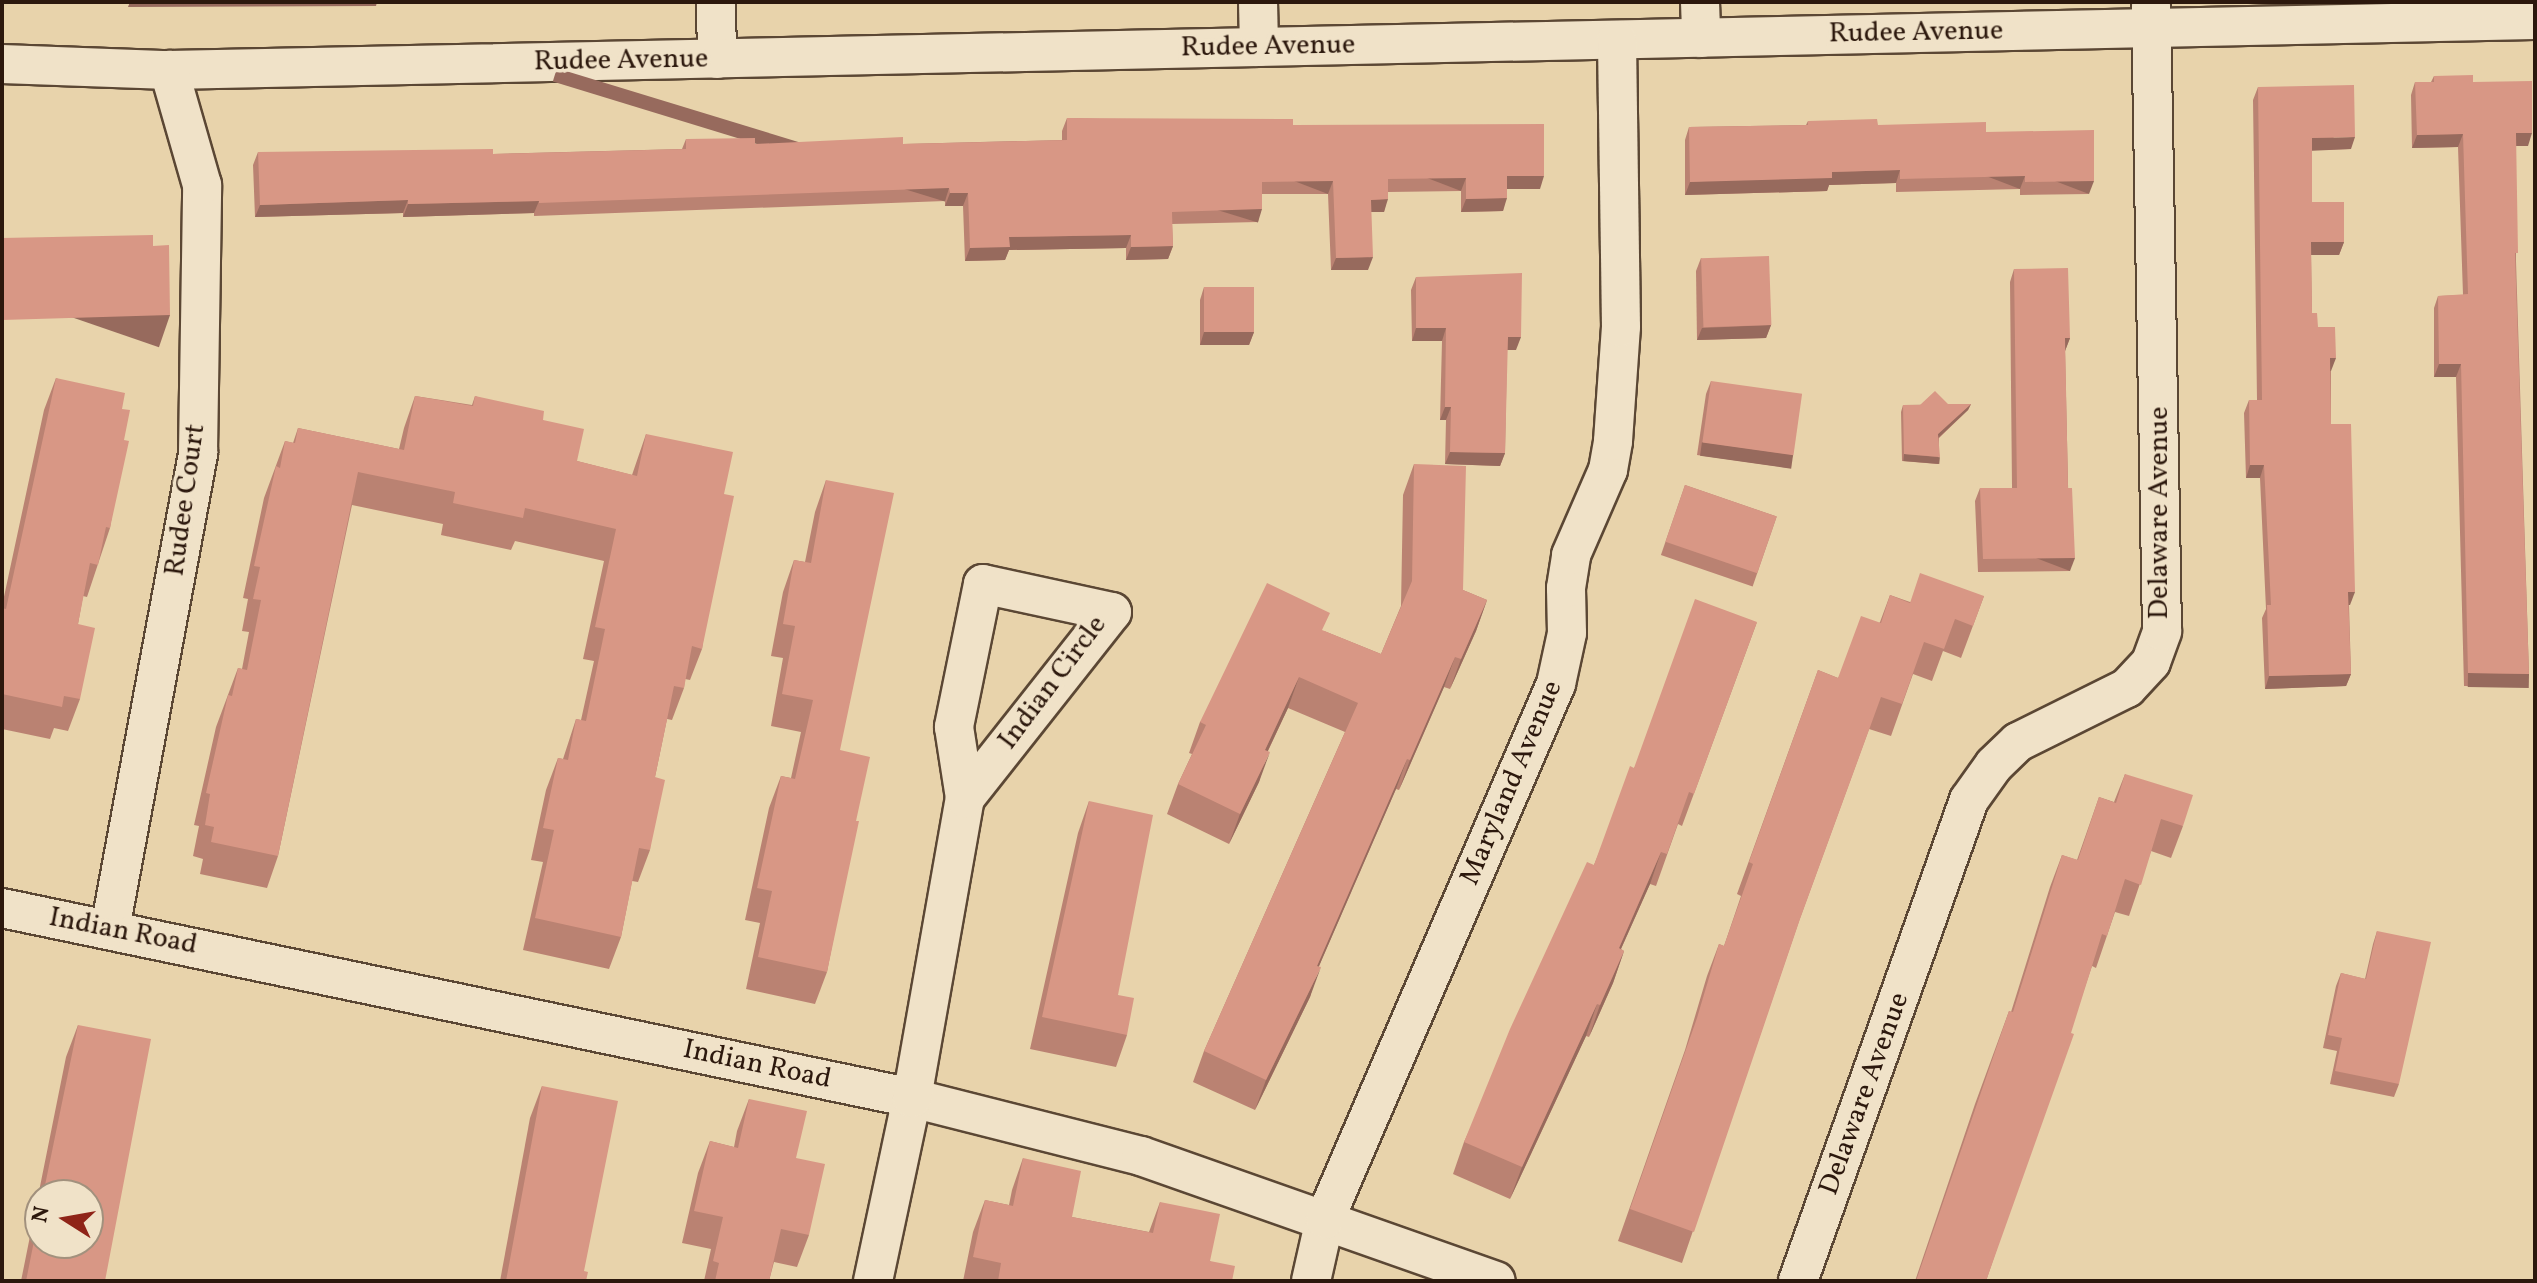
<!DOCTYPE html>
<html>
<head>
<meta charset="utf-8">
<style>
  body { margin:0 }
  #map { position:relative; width:2537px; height:1283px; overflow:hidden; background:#e8d3ab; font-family:Vollkorn,serif }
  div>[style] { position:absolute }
  .roads { filter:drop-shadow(2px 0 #5b4734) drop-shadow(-2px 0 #5b4734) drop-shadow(0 2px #5b4734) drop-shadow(0 -2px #5b4734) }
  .minor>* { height:38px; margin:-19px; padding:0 19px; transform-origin:19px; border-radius:19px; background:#f0e2c8 }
  .wall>* { inset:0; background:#ba8272; transform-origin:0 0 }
  .shaded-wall>* { inset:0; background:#976a5d; transform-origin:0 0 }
  .building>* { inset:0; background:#d89785; transform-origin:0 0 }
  span { translate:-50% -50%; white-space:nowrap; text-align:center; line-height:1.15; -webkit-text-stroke:7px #f0e2c8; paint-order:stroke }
  .street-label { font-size:28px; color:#2c180d }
  .frame { position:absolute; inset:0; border:4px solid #2c180d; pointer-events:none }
  .north { position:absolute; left:24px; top:1179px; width:80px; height:80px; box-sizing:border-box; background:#f0e2c8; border:2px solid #a2917d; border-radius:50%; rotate:281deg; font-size:22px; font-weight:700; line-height:32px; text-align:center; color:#2c180d }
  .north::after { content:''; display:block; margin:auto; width:28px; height:36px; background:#8f2418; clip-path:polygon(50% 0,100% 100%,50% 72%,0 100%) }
</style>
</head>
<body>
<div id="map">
  <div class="roads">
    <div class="minor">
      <i style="left:716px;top:2px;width:57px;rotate:89deg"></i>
      <i style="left:1258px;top:2px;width:45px;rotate:88.7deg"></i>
      <i style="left:1700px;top:2px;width:36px;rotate:88deg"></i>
      <i style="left:2px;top:64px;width:167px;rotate:2.1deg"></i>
      <i style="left:169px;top:70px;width:2367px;rotate:-1.21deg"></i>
      <i style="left:2px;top:908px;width:930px;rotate:11.79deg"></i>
      <i style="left:912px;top:1098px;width:236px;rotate:14.2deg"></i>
      <i style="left:1141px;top:1156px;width:376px;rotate:19.4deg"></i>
      <i style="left:110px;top:929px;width:485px;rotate:-79.5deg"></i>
      <i style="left:198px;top:452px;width:267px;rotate:-89.1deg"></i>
      <i style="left:202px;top:185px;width:120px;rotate:-106deg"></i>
      <i style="left:873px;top:1281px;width:187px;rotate:-78deg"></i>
      <i style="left:912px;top:1098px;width:305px;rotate:-80deg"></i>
      <i style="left:965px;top:798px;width:237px;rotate:-51.7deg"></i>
      <i style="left:1112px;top:612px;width:132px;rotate:-167.8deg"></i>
      <i style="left:983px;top:584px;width:146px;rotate:101.5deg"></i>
      <i style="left:954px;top:727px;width:72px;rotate:81.2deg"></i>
      <i style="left:1311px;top:1281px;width:64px;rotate:-77.3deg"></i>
      <i style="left:1325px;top:1219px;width:583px;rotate:-66.65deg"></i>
      <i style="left:1556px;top:684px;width:52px;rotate:-77.8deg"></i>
      <i style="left:1567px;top:633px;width:45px;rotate:-91.3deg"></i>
      <i style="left:1566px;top:588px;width:33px;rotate:-81deg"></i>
      <i style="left:1571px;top:555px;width:93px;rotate:-66.5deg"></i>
      <i style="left:1608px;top:470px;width:29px;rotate:-80deg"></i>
      <i style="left:1613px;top:441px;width:114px;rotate:-86deg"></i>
      <i style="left:1621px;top:327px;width:287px;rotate:-90.8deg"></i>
      <i style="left:1798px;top:1281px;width:510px;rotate:-70.43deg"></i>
      <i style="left:1969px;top:800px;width:43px;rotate:-54.5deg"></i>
      <i style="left:1994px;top:765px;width:33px;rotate:-44deg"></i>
      <i style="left:2018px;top:742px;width:122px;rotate:-26.4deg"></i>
      <i style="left:2127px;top:688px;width:35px;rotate:-47deg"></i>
      <i style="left:2151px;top:662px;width:33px;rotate:-70deg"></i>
      <i style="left:2162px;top:631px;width:626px;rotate:-91.01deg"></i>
    </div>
  </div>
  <div class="wall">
    <i style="clip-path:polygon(2434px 76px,2473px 82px,2528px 146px,2516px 146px,2516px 261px,2529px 674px,2524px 687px,2464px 686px,2456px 377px,2434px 377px,2434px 308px,2438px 296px,2463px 295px,2458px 147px,2412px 148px,2411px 95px,2415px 82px,2431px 82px)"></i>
    <i style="clip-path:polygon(2258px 87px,2351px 149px,2312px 150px,2312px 202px,2344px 242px,2339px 255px,2311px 255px,2312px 313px,2331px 371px,2331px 424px,2350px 605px,2349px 605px,2351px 674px,2346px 686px,2265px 689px,2262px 618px,2266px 609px,2260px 478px,2246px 478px,2244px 413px,2249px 400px,2257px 400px,2253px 100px)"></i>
    <i style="clip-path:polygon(1067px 118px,1293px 125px,1540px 189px,1507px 189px,1503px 211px,1461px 212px,1461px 191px,1388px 192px,1384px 212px,1371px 212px,1368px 270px,1331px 270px,1328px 194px,1262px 194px,1258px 222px,1172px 224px,1173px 246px,1168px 259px,1126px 260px,1126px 248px,1009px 250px,1005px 260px,965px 261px,963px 206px,945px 206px,945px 201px,534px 216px,534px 213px,403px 217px,403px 213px,255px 217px,253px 165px,258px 152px,493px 154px,682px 149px,686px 139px,755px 144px,903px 144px,1062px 140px,1062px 131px)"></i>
    <i style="clip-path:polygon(1808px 121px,1986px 132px,2089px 194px,2020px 195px,2020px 189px,1896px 192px,1896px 183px,1829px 185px,1827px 191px,1685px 195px,1685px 140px,1689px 127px,1806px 125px)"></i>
    <i style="clip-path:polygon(1701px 258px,1771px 325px,1766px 338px,1697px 340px,1696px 271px)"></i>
    <i style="clip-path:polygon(2014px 269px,2070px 338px,2065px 351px,2070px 571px,1978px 572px,1975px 501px,1980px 488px,2012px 488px,2010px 282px)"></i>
    <i style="clip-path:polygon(1416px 277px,1516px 350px,1507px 350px,1505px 453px,1500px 466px,1445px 464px,1446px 420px,1440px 420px,1442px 341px,1412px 341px,1411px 290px)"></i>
    <i style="clip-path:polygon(1204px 287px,1254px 332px,1249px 345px,1200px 345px,1200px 300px)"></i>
    <i style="clip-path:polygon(56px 378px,122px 409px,124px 440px,110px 528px,87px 597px,83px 596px,78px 624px,80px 699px,68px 731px,54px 728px,50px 739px,2px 729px,2px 606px,44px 410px)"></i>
    <i style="clip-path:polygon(1711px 381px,1793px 455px,1788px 468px,1697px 455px,1706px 394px)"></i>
    <i style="clip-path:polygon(415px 396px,472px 405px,475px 396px,543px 420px,577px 461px,632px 475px,646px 434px,724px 494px,702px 649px,690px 680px,685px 679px,684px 688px,672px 720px,667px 719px,655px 777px,650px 850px,638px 882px,632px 881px,621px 937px,609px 969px,523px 950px,543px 862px,531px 860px,546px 790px,558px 758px,563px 759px,576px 719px,581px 720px,594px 661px,583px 659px,604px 561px,515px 541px,511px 550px,441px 535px,443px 524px,352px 505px,278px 856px,267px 888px,200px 874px,203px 859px,193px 856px,199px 826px,194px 825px,216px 727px,238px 668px,242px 669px,249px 632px,242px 631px,248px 599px,243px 598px,264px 498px,285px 441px,293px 443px,298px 428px,399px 449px,404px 428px)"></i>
    <i style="clip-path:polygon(1971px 404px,1968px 410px,1939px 438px,1938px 464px,1902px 461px,1901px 412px,1903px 405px)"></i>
    <i style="clip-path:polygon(1414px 464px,1463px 590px,1487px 600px,1476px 631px,1450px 689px,1444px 687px,1399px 790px,1396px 789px,1319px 966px,1310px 997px,1255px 1110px,1193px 1082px,1204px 1051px,1345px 732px,1288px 708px,1268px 751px,1259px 782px,1229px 844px,1167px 814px,1178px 784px,1192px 754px,1189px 753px,1200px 722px,1324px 631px,1381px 654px,1401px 606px,1403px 495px)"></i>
    <i style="clip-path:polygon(826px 480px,840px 750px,856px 821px,827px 972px,815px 1004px,746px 989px,760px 923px,745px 920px,769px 808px,781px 776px,791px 778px,801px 732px,771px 726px,783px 658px,771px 656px,783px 592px,794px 560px,805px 562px,815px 512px)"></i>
    <i style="left:1685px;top:485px;width:97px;height:74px;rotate:19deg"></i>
    <i style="clip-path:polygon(1890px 595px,1910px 602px,1984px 596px,1961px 658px,1943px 651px,1932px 681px,1913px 674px,1891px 736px,1869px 729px,1799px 921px,1682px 1263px,1618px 1241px,1685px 1050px,1707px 976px,1719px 944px,1724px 946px,1741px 896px,1737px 894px,1818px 670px,1838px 678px,1880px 622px)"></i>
    <i style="clip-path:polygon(1757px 622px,1682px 826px,1678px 824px,1656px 886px,1650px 884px,1621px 949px,1624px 951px,1613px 983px,1589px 1037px,1586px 1036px,1510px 1199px,1453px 1174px,1464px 1142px,1594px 865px,1634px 768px)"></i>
    <i style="clip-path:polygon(2125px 774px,2183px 826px,2171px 858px,2151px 851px,2129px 916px,2115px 912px,2096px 968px,2092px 966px,1986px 1281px,1915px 1281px,1975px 1104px,2009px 1011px,2011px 1012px,2050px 887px,2062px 855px,2077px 860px,2099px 797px,2114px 802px)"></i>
    <i style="clip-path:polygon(1089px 801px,1118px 995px,1127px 1035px,1116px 1067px,1030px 1049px,1078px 833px)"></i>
    <i style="clip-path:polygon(2377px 931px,2399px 1084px,2394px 1097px,2330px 1084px,2337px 1051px,2323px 1048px,2336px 986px,2341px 973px,2365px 979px,2373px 944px)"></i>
    <i style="clip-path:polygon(evenodd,78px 1025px,105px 1281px,21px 1281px,66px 1057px,78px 1025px,40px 1195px,88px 1195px,40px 1243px,40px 1195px)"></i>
    <i style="clip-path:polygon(542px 1086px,584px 1271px,586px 1281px,500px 1281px,530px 1118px)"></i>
    <i style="clip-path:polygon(749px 1099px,796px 1158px,809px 1235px,797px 1267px,774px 1262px,769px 1281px,704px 1281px,711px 1249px,682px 1243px,698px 1173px,710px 1141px,734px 1147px,737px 1131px)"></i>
    <i style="clip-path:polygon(1023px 1158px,1072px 1217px,1149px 1232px,1160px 1202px,1210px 1261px,1232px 1281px,963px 1281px,973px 1232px,985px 1200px,1009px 1205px,1012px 1190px)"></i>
  </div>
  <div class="shaded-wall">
    <i style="clip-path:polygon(130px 2px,377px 2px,376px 6px,128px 7px)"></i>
    <i style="clip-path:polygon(2516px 133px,2532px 133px,2528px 146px,2511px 146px)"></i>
    <i style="clip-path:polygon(2463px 134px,2458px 147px,2412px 148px,2417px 135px)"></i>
    <i style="clip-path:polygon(2355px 137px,2351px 149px,2307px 151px,2312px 138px)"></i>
    <i style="clip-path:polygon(1900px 170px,1896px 183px,1829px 185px,1827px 191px,1685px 195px,1690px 182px,1832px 172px)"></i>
    <i style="clip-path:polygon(1507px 176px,1544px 176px,1540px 189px,1502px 189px)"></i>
    <i style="left:2025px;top:176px;width:14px;height:125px;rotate:111deg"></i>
    <i style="left:1466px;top:178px;width:14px;height:78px;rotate:111deg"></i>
    <i style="left:1333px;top:181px;width:14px;height:71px;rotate:111deg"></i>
    <i style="left:2094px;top:181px;width:14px;height:69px;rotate:111deg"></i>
    <i style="left:949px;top:188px;width:14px;height:410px;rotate:107deg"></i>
    <i style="clip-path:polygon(950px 193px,968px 193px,963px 206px,945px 206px)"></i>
    <i style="clip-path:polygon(1507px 198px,1503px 211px,1461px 212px,1466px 199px)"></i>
    <i style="clip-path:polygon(1388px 199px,1384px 212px,1366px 212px,1371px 200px)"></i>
    <i style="clip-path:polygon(408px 200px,403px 213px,255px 217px,260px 205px)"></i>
    <i style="clip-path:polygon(539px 201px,534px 213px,403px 217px,408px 204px)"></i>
    <i style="left:1262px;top:209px;width:14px;height:90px;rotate:107deg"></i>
    <i style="clip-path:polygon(1131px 235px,1126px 248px,1009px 250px,1005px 260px,965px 261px,970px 248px,1009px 237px)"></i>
    <i style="clip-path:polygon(2311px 242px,2344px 242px,2339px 255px,2306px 255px)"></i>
    <i style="clip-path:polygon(1173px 246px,1168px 259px,1126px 260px,1131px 247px)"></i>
    <i style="clip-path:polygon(1373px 257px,1368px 270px,1331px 270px,1336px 258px)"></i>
    <i style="left:170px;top:315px;width:34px;height:168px;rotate:109deg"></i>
    <i style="clip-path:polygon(1771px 325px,1766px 338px,1697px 340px,1702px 328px)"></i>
    <i style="clip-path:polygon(1416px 328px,1446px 328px,1442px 341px,1412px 341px)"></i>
    <i style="clip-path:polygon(1204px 332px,1254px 332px,1249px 345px,1200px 345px)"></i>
    <i style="clip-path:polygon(1508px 337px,1521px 337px,1516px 350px,1503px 350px)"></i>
    <i style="clip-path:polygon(2065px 338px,2070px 338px,2065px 351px)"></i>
    <i style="clip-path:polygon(2330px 358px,2336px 358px,2331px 371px,2325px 371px)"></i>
    <i style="clip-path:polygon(2439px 364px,2461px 364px,2456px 377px,2434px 377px)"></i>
    <i style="clip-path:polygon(1971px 404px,1968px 410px,1936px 440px,1938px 434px)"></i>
    <i style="clip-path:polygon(1445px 407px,1451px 407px,1446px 420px,1440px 420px)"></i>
    <i style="left:1702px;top:442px;width:92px;height:14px;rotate:8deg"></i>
    <i style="clip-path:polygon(1450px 452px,1505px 453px,1500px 466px,1445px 464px)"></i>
    <i style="left:1904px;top:454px;width:36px;height:7px;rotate:5deg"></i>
    <i style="clip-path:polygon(2250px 465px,2264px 465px,2260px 478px,2246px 478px)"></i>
    <i style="left:2075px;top:558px;width:14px;height:92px;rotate:111deg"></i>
    <i style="clip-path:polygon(2348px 592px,2355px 592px,2350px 605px,2343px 605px)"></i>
    <i style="clip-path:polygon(1487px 600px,1476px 631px,1450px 689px,1461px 659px)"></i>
    <i style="clip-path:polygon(1455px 657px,1444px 687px,1399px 790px,1410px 760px)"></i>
    <i style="left:2468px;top:673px;width:61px;height:14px;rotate:1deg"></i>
    <i style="clip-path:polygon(2351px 674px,2346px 686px,2265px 689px,2269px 676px)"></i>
    <i style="clip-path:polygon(1299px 677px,1288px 708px,1254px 780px,1265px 750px)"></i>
    <i style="clip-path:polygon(1270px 752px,1259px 782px,1229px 844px,1240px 814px)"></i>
    <i style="clip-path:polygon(1407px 759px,1396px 789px,1306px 996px,1317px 966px)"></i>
    <i style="clip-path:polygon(1661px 852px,1650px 884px,1607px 980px,1619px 948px)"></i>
    <i style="clip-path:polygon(1624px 951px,1613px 983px,1589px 1037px,1600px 1005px)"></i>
    <i style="clip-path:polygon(1321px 967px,1310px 997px,1255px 1110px,1266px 1080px)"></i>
    <i style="clip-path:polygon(1597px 1004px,1586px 1036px,1510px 1199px,1522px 1167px)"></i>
  </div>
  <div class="building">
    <i style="clip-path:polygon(2473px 75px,2473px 82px,2532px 81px,2532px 133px,2516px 133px,2518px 253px,2515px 253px,2529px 674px,2468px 673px,2461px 364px,2439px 364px,2438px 296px,2468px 294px,2463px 134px,2417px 135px,2415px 82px,2434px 82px,2434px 76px)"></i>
    <i style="clip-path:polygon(2354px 85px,2355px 137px,2312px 138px,2312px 202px,2344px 202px,2344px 242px,2311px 242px,2312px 313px,2317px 313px,2318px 327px,2335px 327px,2336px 358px,2330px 358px,2331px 424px,2351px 424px,2355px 592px,2348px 592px,2351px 674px,2269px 676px,2267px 605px,2271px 605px,2264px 465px,2250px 465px,2249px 400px,2262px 400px,2258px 87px)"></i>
    <i style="clip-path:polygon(1067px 118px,1293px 119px,1293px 125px,1544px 124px,1544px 176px,1507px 176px,1507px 198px,1466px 199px,1466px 178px,1388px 179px,1388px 199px,1371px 200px,1373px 257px,1336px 258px,1333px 181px,1262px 182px,1262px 209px,1172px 212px,1173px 246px,1131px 247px,1131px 235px,1009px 237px,1010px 247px,970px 248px,968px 193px,950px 193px,949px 188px,539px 203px,539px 201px,408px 204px,408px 200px,260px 205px,258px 152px,493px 149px,493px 154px,686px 149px,686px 139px,755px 138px,755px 144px,903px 137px,903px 144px,1067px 140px)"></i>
    <i style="clip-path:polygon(1877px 119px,1878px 125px,1986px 122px,1986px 132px,2094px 130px,2094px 181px,2025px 182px,2025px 176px,1900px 179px,1900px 170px,1832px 172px,1832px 178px,1690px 182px,1689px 127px,1808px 125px,1808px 121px)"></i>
    <i style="clip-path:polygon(153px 235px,153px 246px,169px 245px,170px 315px,2px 320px,2px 238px)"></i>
    <i style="left:1769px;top:256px;width:69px;height:68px;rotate:88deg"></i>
    <i style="clip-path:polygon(2068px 268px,2070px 338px,2065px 338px,2068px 488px,2072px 488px,2075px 558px,1983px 559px,1980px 488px,2017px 488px,2014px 269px)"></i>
    <i style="clip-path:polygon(1522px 273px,1521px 337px,1508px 337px,1505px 453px,1450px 452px,1451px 407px,1445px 407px,1446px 328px,1416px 328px,1416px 277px)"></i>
    <i style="left:1204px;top:287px;width:50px;height:45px"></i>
    <i style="clip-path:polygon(56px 378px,125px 393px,122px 409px,130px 410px,124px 440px,129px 441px,110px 528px,106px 527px,98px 565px,90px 563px,78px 624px,95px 628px,80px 699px,64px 696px,62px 707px,2px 694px,2px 608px,6px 609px)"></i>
    <i style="left:1711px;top:381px;width:92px;height:62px;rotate:8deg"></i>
    <i style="clip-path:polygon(1935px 391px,1948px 404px,1971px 404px,1938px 434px,1940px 457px,1904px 454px,1903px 405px,1920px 405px)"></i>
    <i style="clip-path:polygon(415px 396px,473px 406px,475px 396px,544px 411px,543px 420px,584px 429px,577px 461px,637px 476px,646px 434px,733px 452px,724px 494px,734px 496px,702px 649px,692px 646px,684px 688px,674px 686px,655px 777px,665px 780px,650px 850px,639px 848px,621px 937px,535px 918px,554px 830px,543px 828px,558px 758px,568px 760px,576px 719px,586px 721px,605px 629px,595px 627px,616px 529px,525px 508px,523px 518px,453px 503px,455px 492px,358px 472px,278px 856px,211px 842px,214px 827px,205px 825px,210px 794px,206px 793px,228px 695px,232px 696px,238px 668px,247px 670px,261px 600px,253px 599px,260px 567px,254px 566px,276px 466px,280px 468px,285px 441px,295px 443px,298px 428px,404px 450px)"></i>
    <i style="clip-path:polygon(1414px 464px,1466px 466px,1463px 590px,1487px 600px,1461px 659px,1455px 657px,1410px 760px,1407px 759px,1317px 966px,1321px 967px,1266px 1080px,1204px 1051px,1358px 703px,1299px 677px,1265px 750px,1270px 752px,1240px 814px,1178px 784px,1206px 725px,1200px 722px,1267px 583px,1330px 613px,1322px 630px,1381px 654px,1412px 581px)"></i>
    <i style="clip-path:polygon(826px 480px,894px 493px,840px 750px,870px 757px,856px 821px,859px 821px,827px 972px,758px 957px,772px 891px,757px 888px,781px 776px,795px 779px,813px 700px,782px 694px,795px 626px,783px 624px,794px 560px,811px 563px)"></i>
    <i style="left:1685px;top:485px;width:97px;height:60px;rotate:19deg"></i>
    <i style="clip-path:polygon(1920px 573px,1984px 596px,1973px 626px,1955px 619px,1944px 649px,1924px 642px,1902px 704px,1881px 697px,1800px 919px,1694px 1232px,1630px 1209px,1697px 1018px,1719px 944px,1724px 946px,1753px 864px,1749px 862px,1818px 670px,1838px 678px,1861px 616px,1881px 623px,1890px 595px,1910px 603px)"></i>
    <i style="clip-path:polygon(1695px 599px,1757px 622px,1694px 794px,1689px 792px,1667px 854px,1661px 852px,1619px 948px,1624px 951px,1600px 1005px,1597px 1004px,1522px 1167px,1464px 1142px,1510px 1029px,1587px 862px,1594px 865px,1630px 766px,1634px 768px)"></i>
    <i style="clip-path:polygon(2125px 774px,2193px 795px,2183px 826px,2161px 819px,2141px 885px,2125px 879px,2107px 936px,2102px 934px,2071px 1033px,2074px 1034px,1986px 1281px,1916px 1281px,2009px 1011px,2013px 1012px,2062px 855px,2078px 860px,2099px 797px,2116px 803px)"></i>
    <i style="clip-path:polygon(1089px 801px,1153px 815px,1118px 995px,1134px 998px,1127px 1035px,1042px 1017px)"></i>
    <i style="clip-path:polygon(2377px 931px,2431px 942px,2399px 1084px,2335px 1071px,2342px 1038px,2328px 1035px,2341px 973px,2366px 979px)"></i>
    <i style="clip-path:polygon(78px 1025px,151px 1039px,105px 1281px,26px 1281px,40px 1211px,40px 1243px,88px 1243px,88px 1195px,43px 1195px)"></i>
    <i style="clip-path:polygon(542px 1086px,618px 1101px,584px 1271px,588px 1272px,586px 1281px,506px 1281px)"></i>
    <i style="clip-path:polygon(749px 1099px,807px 1111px,796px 1158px,825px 1164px,809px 1235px,781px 1229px,769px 1281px,715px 1281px,719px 1263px,713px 1261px,723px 1217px,694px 1211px,710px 1141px,738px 1148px)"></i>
    <i style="clip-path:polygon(1023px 1158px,1081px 1171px,1072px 1217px,1153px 1233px,1160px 1202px,1220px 1214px,1210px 1261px,1235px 1266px,1232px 1281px,998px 1281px,1001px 1263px,973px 1257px,985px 1200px,1013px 1206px)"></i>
  </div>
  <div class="street-label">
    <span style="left:1916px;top:33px;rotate:-1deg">Rudee Avenue</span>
    <span style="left:1268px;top:47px;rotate:-1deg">Rudee Avenue</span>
    <span style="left:621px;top:61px;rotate:-1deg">Rudee Avenue</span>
    <span style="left:186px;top:500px;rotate:-82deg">Rudee Court</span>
    <span style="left:2160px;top:513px;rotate:-90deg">Delaware Avenue</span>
    <span style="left:1053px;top:683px;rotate:-53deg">Indian Circle</span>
    <span style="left:1512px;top:783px;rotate:-67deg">Maryland Avenue</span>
    <span style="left:123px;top:932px;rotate:11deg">Indian Road</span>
    <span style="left:757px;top:1065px;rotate:12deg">Indian Road</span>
    <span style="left:1865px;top:1094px;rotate:-70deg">Delaware Avenue</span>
  </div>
  <div class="frame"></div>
  <div class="north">N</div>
</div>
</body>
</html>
